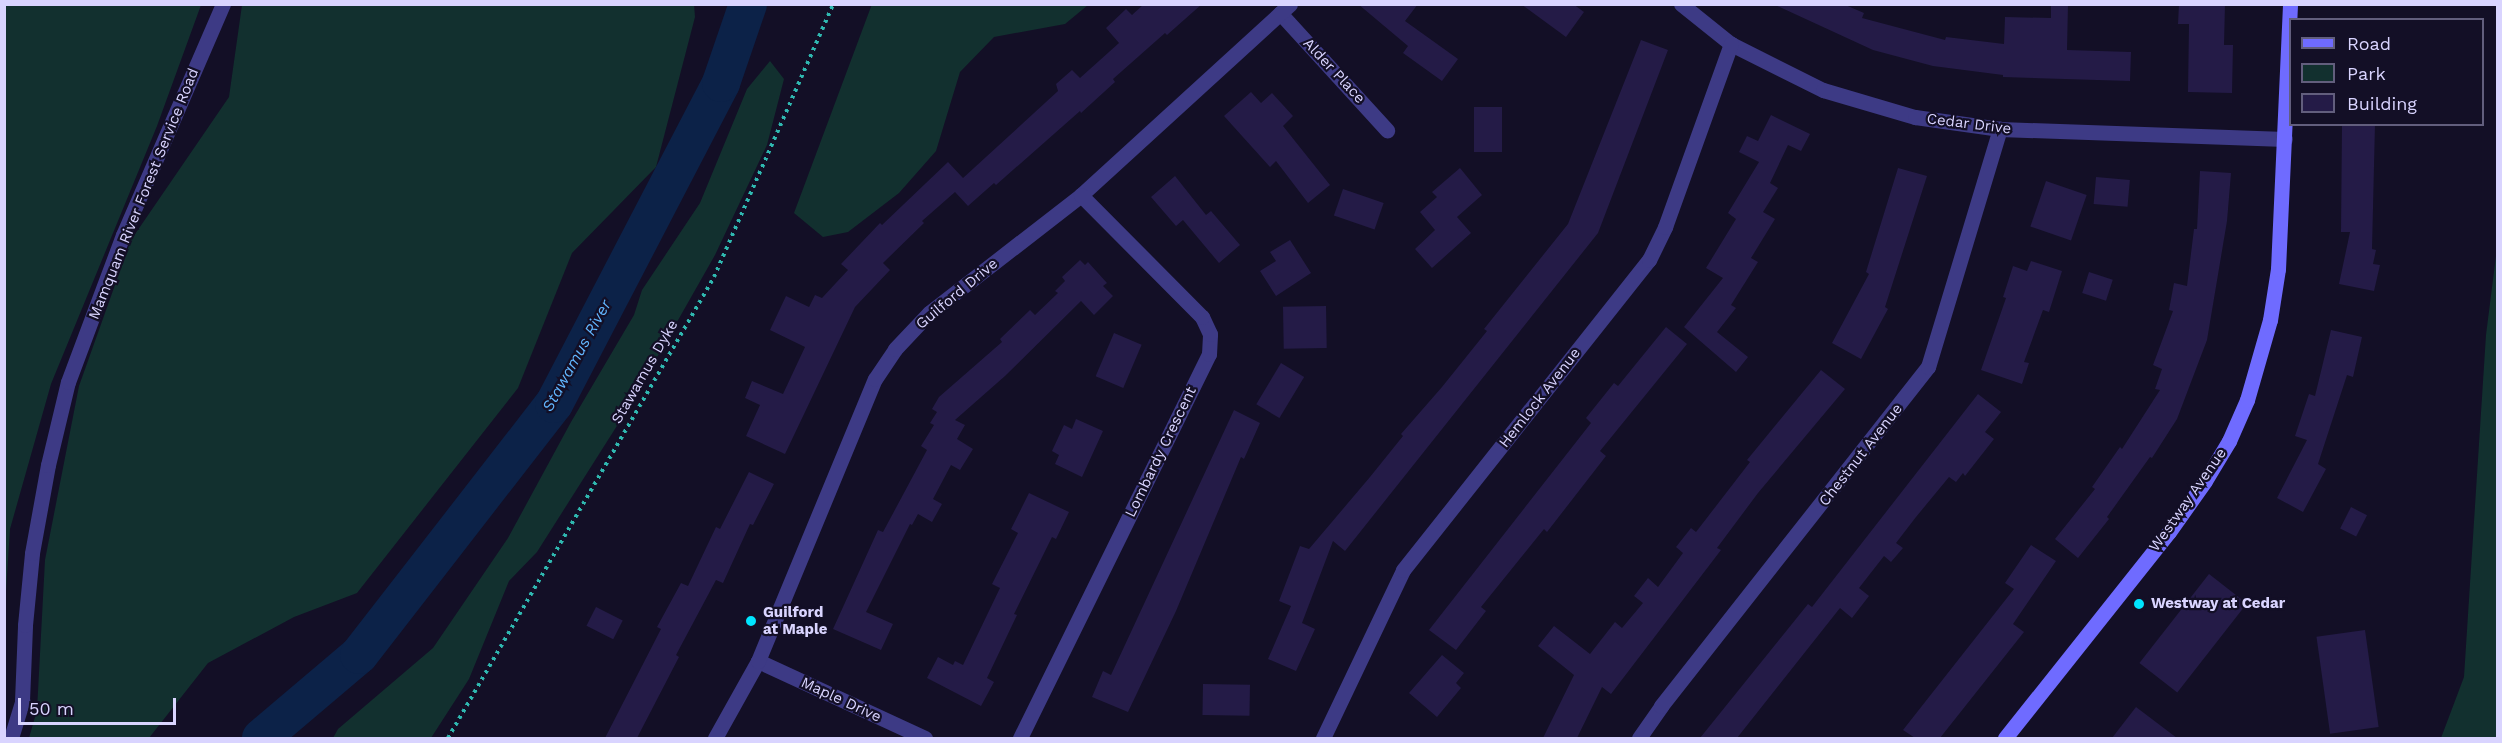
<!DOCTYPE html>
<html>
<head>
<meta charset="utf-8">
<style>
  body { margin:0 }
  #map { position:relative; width:2502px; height:743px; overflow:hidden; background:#130f26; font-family:"Work Sans",sans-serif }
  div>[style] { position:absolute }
  .green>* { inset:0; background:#12302f }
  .river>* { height:38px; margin:-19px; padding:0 19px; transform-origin:19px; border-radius:19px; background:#0c2248 }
  .building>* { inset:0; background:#241b47; transform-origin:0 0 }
  .path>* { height:4px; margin-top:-2px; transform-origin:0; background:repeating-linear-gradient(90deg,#2fb8b0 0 3px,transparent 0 7.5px) }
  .street>* { height:15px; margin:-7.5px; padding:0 7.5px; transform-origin:7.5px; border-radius:7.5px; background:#3d3a85 }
  .secondary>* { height:15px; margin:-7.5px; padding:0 7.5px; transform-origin:7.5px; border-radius:7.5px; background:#6f6bff }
  .dots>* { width:16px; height:16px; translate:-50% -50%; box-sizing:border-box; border:3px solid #130f26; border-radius:50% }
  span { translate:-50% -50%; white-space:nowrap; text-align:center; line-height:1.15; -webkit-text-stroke:4.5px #130f26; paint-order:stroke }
  .street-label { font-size:15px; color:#d9d4ff }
  .poi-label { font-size:15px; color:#d9d4ff; font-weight:700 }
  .left { translate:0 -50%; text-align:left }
  .water-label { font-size:16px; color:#62b6ff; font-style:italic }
  .frame { position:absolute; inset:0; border:6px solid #d9d4ff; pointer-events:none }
  .legend { position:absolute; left:2289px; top:18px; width:195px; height:108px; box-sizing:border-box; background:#130f26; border:2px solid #625e7d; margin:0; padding:8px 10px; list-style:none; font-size:18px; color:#d9d4ff }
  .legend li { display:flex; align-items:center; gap:12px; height:30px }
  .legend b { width:30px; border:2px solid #625e7d }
  .scale { position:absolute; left:18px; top:698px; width:158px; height:27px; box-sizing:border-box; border:3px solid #d9d4ff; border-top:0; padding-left:8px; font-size:18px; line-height:21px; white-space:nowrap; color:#d9d4ff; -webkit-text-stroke:4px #130f26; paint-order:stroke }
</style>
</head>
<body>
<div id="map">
  <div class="green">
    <i style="clip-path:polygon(5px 4px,201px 5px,157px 126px,51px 384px,10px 529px,5px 607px)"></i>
    <i style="clip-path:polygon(872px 4px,1088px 5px,1065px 24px,994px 37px,960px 72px,936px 151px,899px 193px,848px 232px,823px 237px,794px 213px)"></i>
    <i style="clip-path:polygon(242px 5px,694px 4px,695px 17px,656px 167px,572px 253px,518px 388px,357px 593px,294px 617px,208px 663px,149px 738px,29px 738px,37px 710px,45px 560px,79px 386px,131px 240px,229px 97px)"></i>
    <i style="clip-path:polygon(770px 61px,784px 79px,767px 145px,715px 255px,627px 410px,537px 552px,509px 581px,469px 679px,431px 738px,333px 738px,338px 729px,433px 648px,508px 538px,571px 422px,634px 315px,642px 290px,700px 203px,747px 89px)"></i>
    <i style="clip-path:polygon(2497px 248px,2497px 738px,2441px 738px,2464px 677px,2486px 335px)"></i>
  </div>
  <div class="river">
    <i style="left:261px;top:738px;width:128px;rotate:-40.3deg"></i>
    <i style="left:359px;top:655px;width:318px;rotate:-52.2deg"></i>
    <i style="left:554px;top:404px;width:362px;rotate:-62.5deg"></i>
    <i style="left:721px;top:83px;width:83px;rotate:-71.1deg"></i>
  </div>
  <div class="building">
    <i style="clip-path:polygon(1144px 4px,1202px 4px,1167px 35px,1165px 33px,1113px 79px,1115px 82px,1081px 113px,1080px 111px,996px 185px,994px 183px,968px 206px,955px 192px,922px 221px,924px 223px,883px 263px,890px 270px,855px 307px,785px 454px,746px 436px,760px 405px,745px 398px,752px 381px,783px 394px,805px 347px,770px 330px,786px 296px,809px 307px,815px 295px,822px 298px,848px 270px,841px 264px,880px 223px,882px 225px,948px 162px,963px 178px,1058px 91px,1056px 84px,1072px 70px,1080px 78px,1119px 43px,1106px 28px,1126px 9px,1132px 15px)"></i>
    <i style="clip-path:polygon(1358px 4px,1418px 4px,1405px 21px,1458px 59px,1442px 81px,1403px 53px,1408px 46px)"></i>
    <i style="clip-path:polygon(1521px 4px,1573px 4px,1584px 12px,1566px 37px)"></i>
    <i style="clip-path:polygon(1773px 4px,1843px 4px,1864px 13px,1862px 18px,1945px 40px,1946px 37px,2004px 44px,2005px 17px,2051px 18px,2051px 4px,2068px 4px,2067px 50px,2131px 52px,2130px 81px,2003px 77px,2003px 75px,1933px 66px,1873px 50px)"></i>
    <i style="clip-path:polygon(2179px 4px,2225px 4px,2224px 45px,2233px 45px,2232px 93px,2188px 92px,2189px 24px,2178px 24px)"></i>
    <i style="clip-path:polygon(1641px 40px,1668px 50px,1598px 233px,1345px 551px,1333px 541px,1302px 623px,1315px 629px,1296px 671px,1268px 659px,1291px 606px,1279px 601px,1300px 546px,1309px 549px,1370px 477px,1403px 436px,1401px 434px,1442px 387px,1487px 331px,1484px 329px,1568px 224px)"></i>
    <i style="clip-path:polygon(1251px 92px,1261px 103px,1272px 93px,1293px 116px,1283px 126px,1330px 185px,1308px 203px,1276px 161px,1270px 167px,1224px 116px)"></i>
    <i style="left:1474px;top:107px;width:28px;height:45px"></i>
    <i style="clip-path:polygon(1771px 115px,1810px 134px,1801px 151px,1788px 145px,1770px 183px,1778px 188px,1763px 212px,1775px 219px,1751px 258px,1758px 262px,1731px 305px,1736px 308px,1717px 332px,1748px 357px,1736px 372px,1684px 327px,1723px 278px,1706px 268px,1736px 219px,1728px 213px,1759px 162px,1739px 152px,1747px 136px,1758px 141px)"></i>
    <i style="clip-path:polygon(2342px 124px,2375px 124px,2372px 249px,2376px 250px,2373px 264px,2380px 265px,2374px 291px,2339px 284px,2350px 232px,2341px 232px)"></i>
    <i style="clip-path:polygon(1460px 168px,1482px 195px,1457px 217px,1471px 233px,1432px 268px,1415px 249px,1435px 230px,1420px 212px,1437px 197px,1432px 192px)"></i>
    <i style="clip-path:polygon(1898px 168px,1927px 176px,1885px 307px,1888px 309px,1861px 359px,1832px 343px,1869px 274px,1866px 272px)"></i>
    <i style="clip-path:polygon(2200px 171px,2231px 173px,2227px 221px,2207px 340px,2177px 419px,2152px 458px,2150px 457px,2107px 517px,2109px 519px,2078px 558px,2055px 539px,2095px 489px,2092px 487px,2120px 447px,2122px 449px,2160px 390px,2155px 389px,2162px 369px,2153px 365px,2173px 311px,2169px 310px,2174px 283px,2187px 286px,2194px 229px,2197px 229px)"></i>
    <i style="clip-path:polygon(1175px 176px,1206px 215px,1211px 211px,1240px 245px,1219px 263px,1183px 220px,1176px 226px,1151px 197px)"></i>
    <i style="left:2096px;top:177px;width:34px;height:27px;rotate:5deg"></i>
    <i style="left:2046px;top:181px;width:43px;height:48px;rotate:19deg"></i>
    <i style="left:1343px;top:189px;width:43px;height:28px;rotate:19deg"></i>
    <i style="clip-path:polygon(1290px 240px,1311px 273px,1276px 296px,1260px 271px,1276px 261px,1270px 252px)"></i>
    <i style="clip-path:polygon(1080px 260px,1085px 265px,1088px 262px,1107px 283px,1103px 286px,1113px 296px,1094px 315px,1081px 301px,1005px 376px,955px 420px,965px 425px,957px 439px,973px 449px,960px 470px,951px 465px,933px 499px,942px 504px,932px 522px,918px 514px,912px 525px,910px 524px,866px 612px,893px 624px,881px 650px,833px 629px,878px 530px,883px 532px,927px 450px,921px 446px,934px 425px,930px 423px,937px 412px,932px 409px,939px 397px,1002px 342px,1000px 339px,1030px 310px,1035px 315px,1058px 293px,1055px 291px,1065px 281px,1062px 277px)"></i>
    <i style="clip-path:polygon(2031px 261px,2062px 271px,2049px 312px,2043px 310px,2024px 362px,2029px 363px,2022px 384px,1981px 370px,2006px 298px,2003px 297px,2013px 266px,2027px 271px)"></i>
    <i style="left:2089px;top:272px;width:25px;height:22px;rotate:18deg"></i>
    <i style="left:1326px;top:306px;width:42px;height:43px;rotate:89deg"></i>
    <i style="clip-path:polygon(1666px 327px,1687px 344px,1600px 451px,1606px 456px,1561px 514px,1547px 532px,1544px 529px,1481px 607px,1486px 611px,1456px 650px,1429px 630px,1591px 423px,1586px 418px,1614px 383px,1618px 386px)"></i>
    <i style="clip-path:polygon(2331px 330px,2362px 337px,2353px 377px,2347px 375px,2318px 464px,2326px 469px,2303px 512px,2277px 498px,2307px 440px,2295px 436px,2309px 394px,2315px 396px)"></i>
    <i style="left:1114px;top:333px;width:30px;height:47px;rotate:23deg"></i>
    <i style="left:1281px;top:363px;width:27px;height:48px;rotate:31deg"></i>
    <i style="clip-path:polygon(1821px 370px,1845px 389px,1758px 493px,1717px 548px,1721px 550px,1611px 694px,1602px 687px,1577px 738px,1543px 738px,1574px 675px,1538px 646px,1554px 626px,1590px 654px,1615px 622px,1622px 628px,1643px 603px,1634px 596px,1648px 578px,1658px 587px,1683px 553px,1676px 547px,1691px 528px,1696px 532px,1750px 462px,1747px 460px)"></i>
    <i style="clip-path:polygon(1978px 394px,2001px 412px,1985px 432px,1994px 439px,1965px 476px,1963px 473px,1956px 482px,1949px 477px,1916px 517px,1896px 543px,1903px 548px,1891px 562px,1884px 556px,1859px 588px,1869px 596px,1852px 618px,1840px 608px,1737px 738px,1700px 738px,1808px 604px,1812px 607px)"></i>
    <i style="clip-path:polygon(1234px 410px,1260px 423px,1244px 459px,1241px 457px,1176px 611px,1128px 712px,1092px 697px,1103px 671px,1111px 675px)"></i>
    <i style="clip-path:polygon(1076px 419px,1103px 431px,1082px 477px,1055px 464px,1059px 455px,1052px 451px,1064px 425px,1072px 429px)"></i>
    <i style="clip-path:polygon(749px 472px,774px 484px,753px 525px,750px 524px,723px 583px,716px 580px,676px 655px,679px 657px,637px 738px,605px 738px,661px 629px,657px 627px,681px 583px,688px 586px,716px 527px,720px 529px)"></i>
    <i style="clip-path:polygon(1029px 493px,1069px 512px,1056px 539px,1052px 537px,1014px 614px,1017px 615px,987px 678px,994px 682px,981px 706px,927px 678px,938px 657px,953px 665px,955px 661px,963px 665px,1000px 588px,992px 584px,1018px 533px,1011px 529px)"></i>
    <i style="left:2351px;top:507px;width:18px;height:24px;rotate:27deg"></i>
    <i style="clip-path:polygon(2031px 545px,2056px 561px,2013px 624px,2024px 632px,1940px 738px,1915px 738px,1903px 730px,2014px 589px,2005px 583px)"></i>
    <i style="left:2209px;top:574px;width:48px;height:113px;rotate:38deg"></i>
    <i style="left:596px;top:607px;width:30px;height:21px;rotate:27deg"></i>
    <i style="left:2365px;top:630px;width:98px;height:49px;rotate:82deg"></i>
    <i style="clip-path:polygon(1442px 655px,1464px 673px,1456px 683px,1461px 688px,1437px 717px,1409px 693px)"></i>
    <i style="left:1203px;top:684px;width:47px;height:31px;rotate:1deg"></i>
    <i style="clip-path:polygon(2136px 707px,2177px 738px,2112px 738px)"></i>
  </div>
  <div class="path">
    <i style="left:448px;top:738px;width:532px;rotate:-60.01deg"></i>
    <i style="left:714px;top:277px;width:298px;rotate:-66.4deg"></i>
  </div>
  <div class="street">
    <i style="left:1681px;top:4px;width:64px;rotate:38.7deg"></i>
    <i style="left:1731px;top:44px;width:103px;rotate:26.6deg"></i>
    <i style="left:1823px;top:90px;width:96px;rotate:16.4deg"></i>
    <i style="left:1915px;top:117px;width:86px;rotate:8deg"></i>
    <i style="left:2000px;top:129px;width:285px;rotate:2deg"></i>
    <i style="left:1280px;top:13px;width:159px;rotate:47.6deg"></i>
    <i style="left:758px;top:661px;width:184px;rotate:24.8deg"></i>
    <i style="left:11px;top:738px;width:39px;rotate:-73deg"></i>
    <i style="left:22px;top:701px;width:76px;rotate:-87.7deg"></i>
    <i style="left:25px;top:625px;width:72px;rotate:-84.4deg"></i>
    <i style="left:32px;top:553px;width:89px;rotate:-79.7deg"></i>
    <i style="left:48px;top:465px;width:85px;rotate:-76.5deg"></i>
    <i style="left:68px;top:382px;width:157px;rotate:-69.5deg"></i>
    <i style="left:123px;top:235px;width:252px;rotate:-66.6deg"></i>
    <i style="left:715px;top:738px;width:88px;rotate:-60.8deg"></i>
    <i style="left:758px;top:661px;width:305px;rotate:-67.5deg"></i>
    <i style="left:875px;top:379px;width:36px;rotate:-56deg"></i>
    <i style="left:895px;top:349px;width:50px;rotate:-46.6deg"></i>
    <i style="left:929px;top:313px;width:192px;rotate:-37.8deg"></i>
    <i style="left:1081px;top:195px;width:283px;rotate:-42.4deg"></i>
    <i style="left:1020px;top:738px;width:428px;rotate:-63.8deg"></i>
    <i style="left:1209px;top:354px;width:20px;rotate:-87deg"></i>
    <i style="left:1210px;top:334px;width:19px;rotate:-115deg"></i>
    <i style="left:1202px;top:317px;width:172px;rotate:-134.8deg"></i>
    <i style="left:1323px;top:738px;width:186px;rotate:-64.5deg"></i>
    <i style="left:1403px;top:570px;width:396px;rotate:-51.6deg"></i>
    <i style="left:1649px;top:260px;width:37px;rotate:-64deg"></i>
    <i style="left:1665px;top:227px;width:195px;rotate:-70.2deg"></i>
    <i style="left:1639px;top:738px;width:39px;rotate:-55deg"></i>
    <i style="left:1661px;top:706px;width:432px;rotate:-51.8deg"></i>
    <i style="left:1928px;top:367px;width:249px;rotate:-73.2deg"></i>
  </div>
  <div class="secondary">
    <i style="left:2005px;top:738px;width:263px;rotate:-51.5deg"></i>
    <i style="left:2169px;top:532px;width:62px;rotate:-54.8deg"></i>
    <i style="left:2205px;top:481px;width:47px;rotate:-59deg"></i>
    <i style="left:2229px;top:441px;width:45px;rotate:-66.3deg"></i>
    <i style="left:2247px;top:400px;width:83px;rotate:-74deg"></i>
    <i style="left:2270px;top:320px;width:52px;rotate:-81.1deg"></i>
    <i style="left:2278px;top:269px;width:265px;rotate:-87.4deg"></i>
  </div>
  <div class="dots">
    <i style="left:2139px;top:604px;background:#00e5ff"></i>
    <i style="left:751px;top:621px;background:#00e5ff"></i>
  </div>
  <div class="street-label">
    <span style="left:1334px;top:71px;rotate:47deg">Alder Place</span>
    <span style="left:1969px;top:124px;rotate:7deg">Cedar Drive</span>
    <span style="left:144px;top:194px;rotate:-68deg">Mamquam River Forest Service Road</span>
    <span style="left:957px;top:294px;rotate:-40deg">Guilford Drive</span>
    <span style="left:645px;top:372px;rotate:-60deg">Stawamus Dyke</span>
    <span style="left:1540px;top:398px;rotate:-52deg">Hemlock Avenue</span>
    <span style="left:1161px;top:452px;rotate:-64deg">Lombardy Crescent</span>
    <span style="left:1861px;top:455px;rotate:-52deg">Chestnut Avenue</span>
    <span style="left:2188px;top:500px;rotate:-55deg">Westway Avenue</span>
    <span style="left:841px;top:700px;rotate:25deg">Maple Drive</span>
  </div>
  <div class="poi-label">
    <span class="left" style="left:2151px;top:604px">Westway at Cedar</span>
    <span class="left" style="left:763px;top:621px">Guilford<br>at Maple</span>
  </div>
  <div class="water-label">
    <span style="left:577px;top:356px;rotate:-61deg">Stawamus River</span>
  </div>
  <div class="frame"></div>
  <ul class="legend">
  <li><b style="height:8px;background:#6f6bff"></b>Road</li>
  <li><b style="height:16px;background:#12302f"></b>Park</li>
  <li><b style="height:16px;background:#241b47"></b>Building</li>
  </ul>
  <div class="scale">50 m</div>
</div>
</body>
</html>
